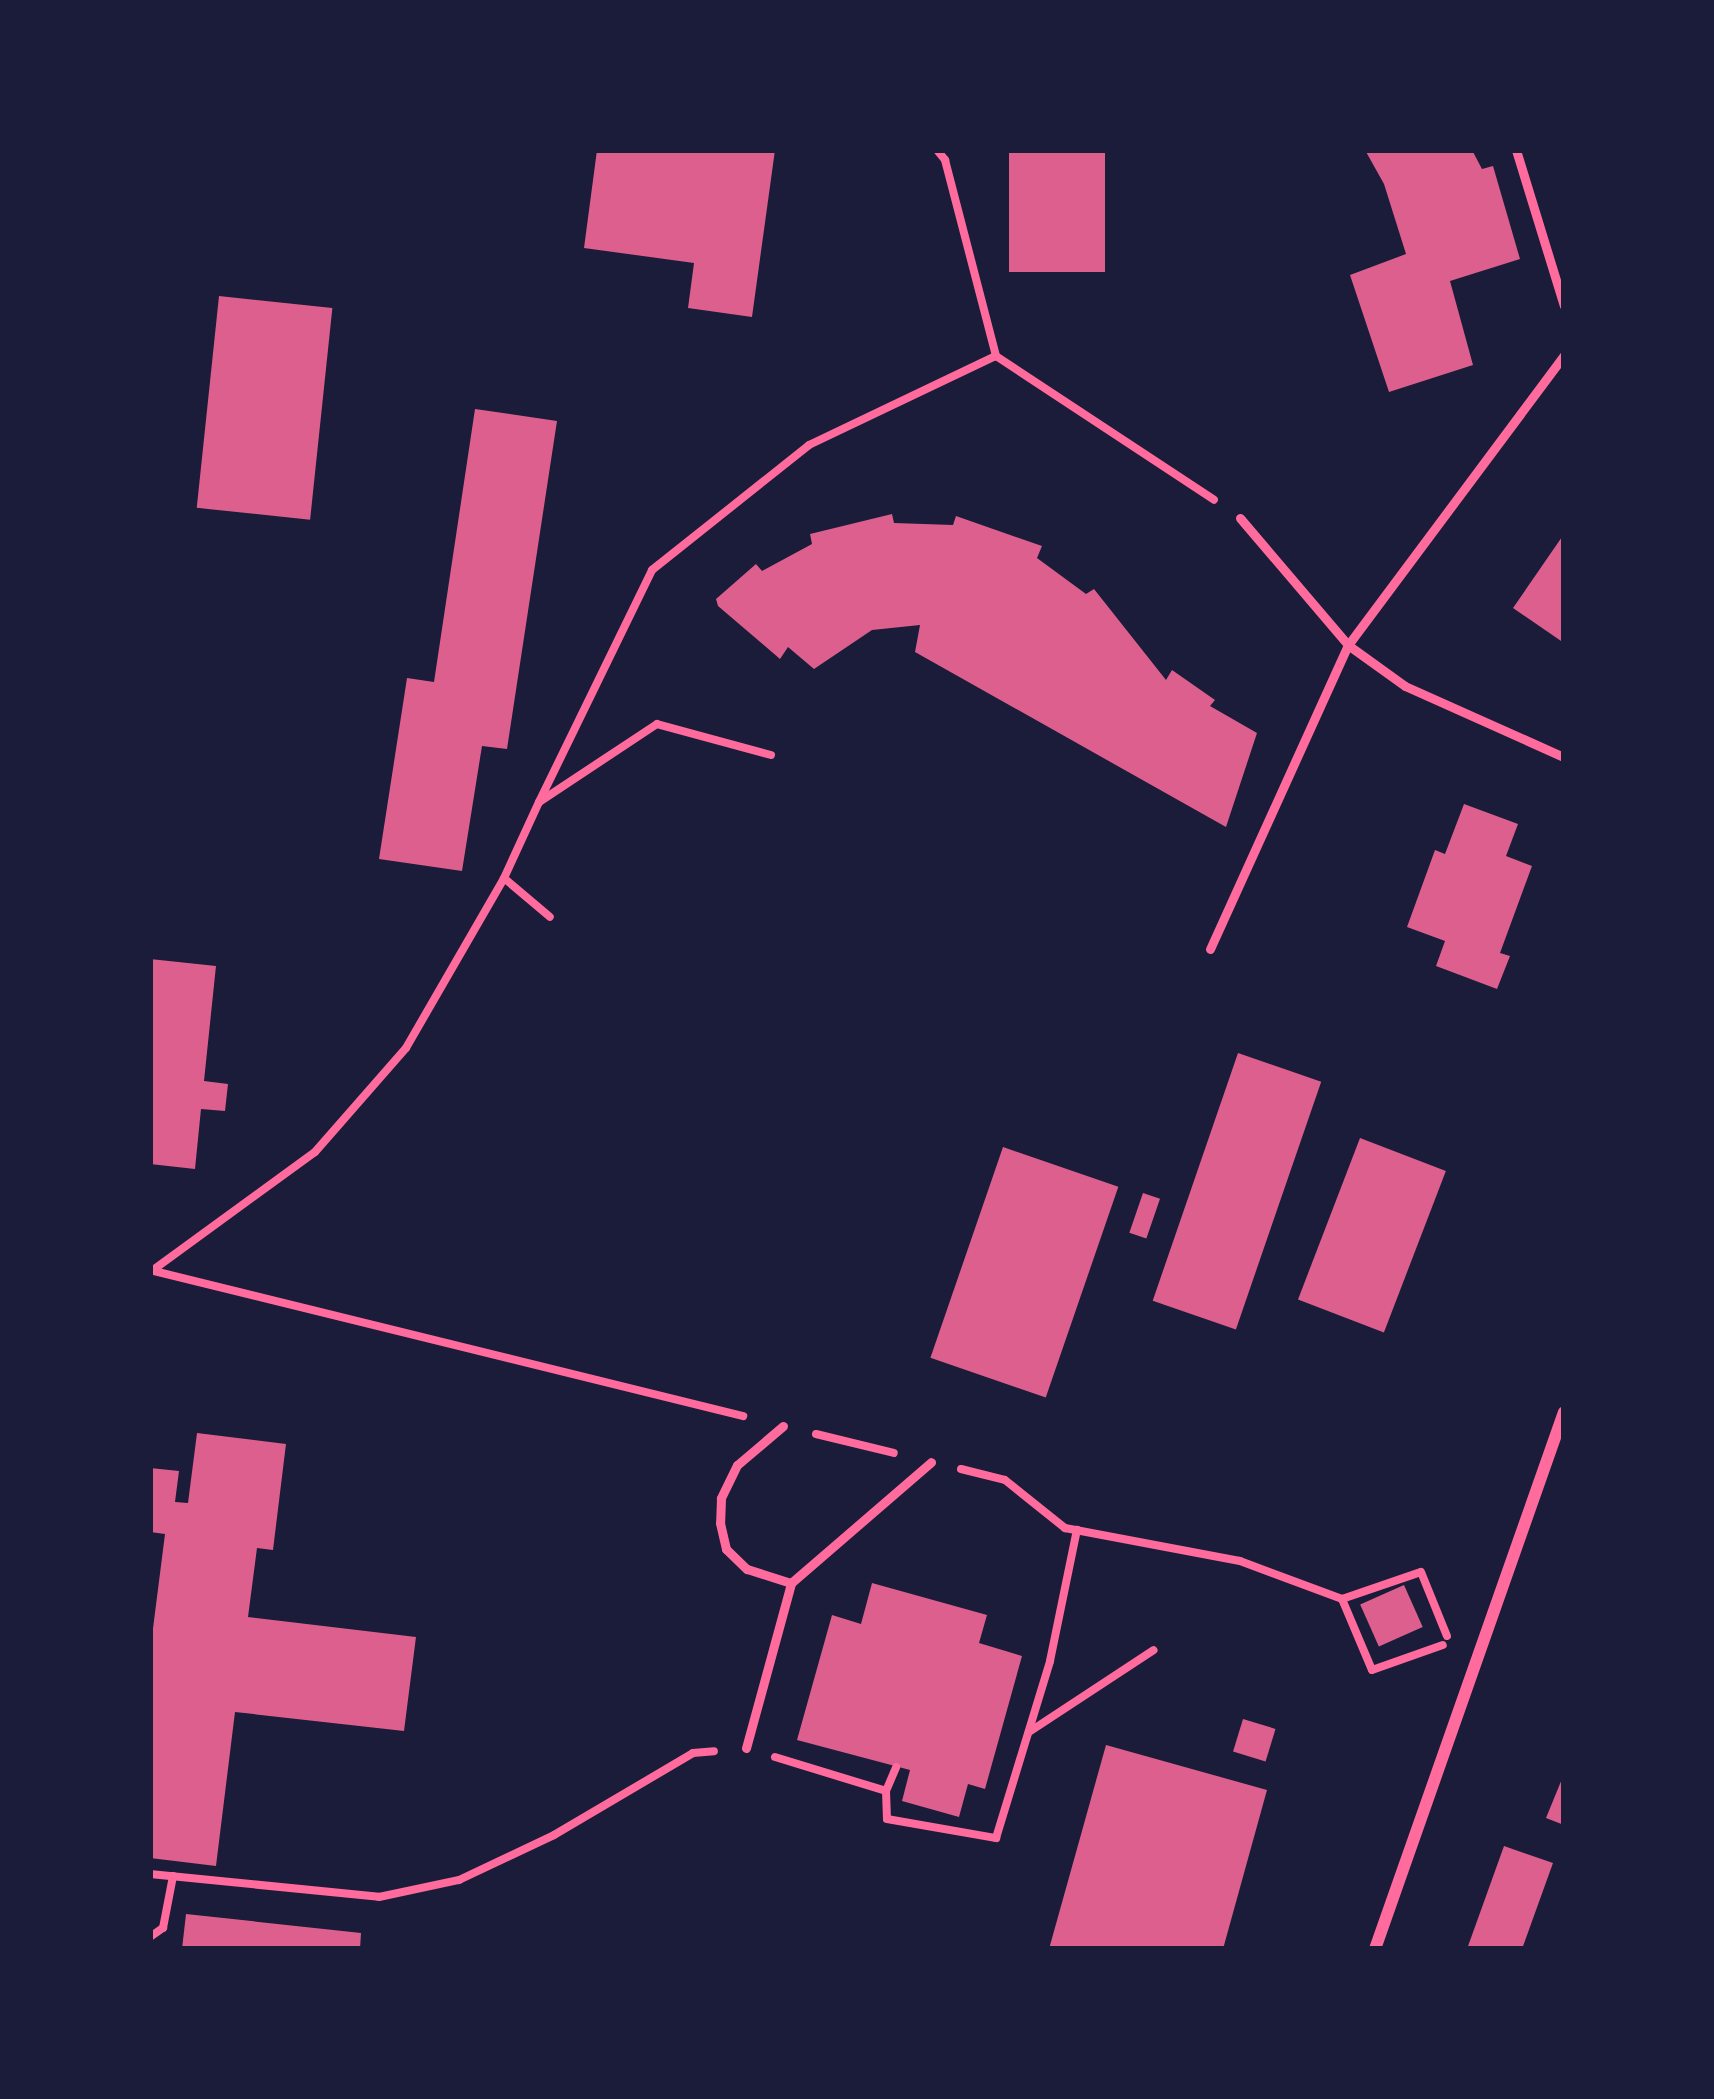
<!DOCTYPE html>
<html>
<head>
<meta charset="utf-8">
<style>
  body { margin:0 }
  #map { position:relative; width:1714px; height:2099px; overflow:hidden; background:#1b1b3a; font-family:"Roboto Serif",serif }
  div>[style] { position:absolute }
  .building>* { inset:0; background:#dd5f8e; transform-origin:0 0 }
  .path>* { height:8px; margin:-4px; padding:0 4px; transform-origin:4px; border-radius:4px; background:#ff6b9d }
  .service>* { height:9px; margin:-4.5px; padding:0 4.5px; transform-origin:4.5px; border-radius:4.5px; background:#ff6b9d }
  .minor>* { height:12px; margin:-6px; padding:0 6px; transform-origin:6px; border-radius:6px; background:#ff6b9d }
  span { translate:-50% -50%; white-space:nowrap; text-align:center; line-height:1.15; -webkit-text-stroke:10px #1b1b3a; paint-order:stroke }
  .frame { position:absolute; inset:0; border:153px solid #1b1b3a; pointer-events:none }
</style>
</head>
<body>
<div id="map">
  <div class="building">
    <i style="clip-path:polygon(597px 150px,775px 150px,752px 317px,688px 308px,694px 263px,584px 248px)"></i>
    <i style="left:1009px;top:150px;width:96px;height:122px"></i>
    <i style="clip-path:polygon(1365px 150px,1472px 150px,1482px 169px,1493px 166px,1520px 259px,1450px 281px,1473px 365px,1389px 392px,1350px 275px,1406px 254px,1384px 184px)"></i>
    <i style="left:219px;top:296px;width:114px;height:213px;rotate:6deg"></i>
    <i style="clip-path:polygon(475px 409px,557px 421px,507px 749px,482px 746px,462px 871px,379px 859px,407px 678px,434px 682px)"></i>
    <i style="clip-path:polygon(892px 514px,894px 523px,953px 525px,956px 516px,1042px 546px,1037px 558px,1086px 594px,1094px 589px,1166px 680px,1172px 670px,1215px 700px,1210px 706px,1257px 733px,1226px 827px,915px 652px,920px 625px,872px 630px,814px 669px,788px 647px,780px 659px,718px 606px,716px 599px,756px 564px,762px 571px,812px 544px,810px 534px)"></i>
    <i style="clip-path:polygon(1564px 534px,1564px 643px,1513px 608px)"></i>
    <i style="clip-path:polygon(1464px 804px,1518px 824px,1506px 856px,1532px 866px,1500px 953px,1510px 956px,1497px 989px,1436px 966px,1445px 941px,1407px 927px,1435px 850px,1445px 854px)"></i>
    <i style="clip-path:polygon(150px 959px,216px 966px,204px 1081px,228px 1084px,225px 1111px,201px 1109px,195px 1169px,150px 1164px)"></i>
    <i style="left:1238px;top:1053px;width:88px;height:262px;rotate:19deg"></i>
    <i style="left:1360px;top:1138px;width:92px;height:173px;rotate:21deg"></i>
    <i style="left:1003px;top:1147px;width:122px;height:223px;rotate:19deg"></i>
    <i style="left:1143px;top:1193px;width:18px;height:42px;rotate:19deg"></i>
    <i style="clip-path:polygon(197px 1433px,286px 1444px,273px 1550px,257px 1548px,248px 1617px,416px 1637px,404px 1731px,235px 1712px,216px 1866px,150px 1858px,150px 1652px,165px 1534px,150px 1532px,150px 1468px,179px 1471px,175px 1502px,188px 1503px)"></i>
    <i style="clip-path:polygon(872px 1583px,987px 1615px,979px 1643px,1022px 1656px,985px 1789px,968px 1784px,959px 1817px,902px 1801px,910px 1770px,797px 1740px,832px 1615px,861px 1624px)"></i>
    <i style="left:1404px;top:1585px;width:46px;height:48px;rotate:66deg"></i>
    <i style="left:1243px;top:1719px;width:34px;height:34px;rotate:17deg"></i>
    <i style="clip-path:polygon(1106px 1745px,1267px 1790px,1223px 1949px,1049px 1949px)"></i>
    <i style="clip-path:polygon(1564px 1774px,1564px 1825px,1546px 1818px)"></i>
    <i style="clip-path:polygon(1504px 1846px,1553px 1863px,1522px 1949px,1467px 1949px)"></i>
    <i style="clip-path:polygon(186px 1914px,361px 1933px,360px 1949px,182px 1949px)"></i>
  </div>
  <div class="path">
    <i style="left:937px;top:150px;width:13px;rotate:51deg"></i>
    <i style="left:945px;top:160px;width:203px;rotate:75.4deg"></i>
    <i style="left:996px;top:356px;width:261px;rotate:33.4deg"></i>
    <i style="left:771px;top:755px;width:118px;rotate:-164.8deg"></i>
    <i style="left:657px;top:724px;width:141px;rotate:146.5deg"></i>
    <i style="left:539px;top:802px;width:258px;rotate:-64deg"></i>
    <i style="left:652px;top:570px;width:201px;rotate:-38.5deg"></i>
    <i style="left:809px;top:445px;width:207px;rotate:-25.5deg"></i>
    <i style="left:539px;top:802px;width:84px;rotate:114.7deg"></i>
    <i style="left:504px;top:878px;width:60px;rotate:40.3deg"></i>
    <i style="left:150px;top:1270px;width:611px;rotate:13.83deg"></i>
    <i style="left:153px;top:1270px;width:200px;rotate:-36.1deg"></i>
    <i style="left:315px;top:1152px;width:138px;rotate:-48.8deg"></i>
    <i style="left:406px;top:1048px;width:196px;rotate:-60deg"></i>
    <i style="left:816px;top:1434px;width:80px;rotate:13.7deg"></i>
    <i style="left:961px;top:1469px;width:45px;rotate:14deg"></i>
    <i style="left:1005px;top:1480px;width:77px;rotate:38.7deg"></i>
    <i style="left:1065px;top:1528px;width:178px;rotate:10.7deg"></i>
    <i style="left:1240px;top:1561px;width:109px;rotate:20.4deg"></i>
    <i style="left:1342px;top:1599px;width:83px;rotate:-18.9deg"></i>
    <i style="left:1421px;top:1572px;width:69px;rotate:67.9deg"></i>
    <i style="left:1342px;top:1599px;width:77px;rotate:67.1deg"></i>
    <i style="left:1372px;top:1670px;width:75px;rotate:-19.4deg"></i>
    <i style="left:1029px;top:1732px;width:149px;rotate:-33.3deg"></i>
    <i style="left:775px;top:1757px;width:116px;rotate:17deg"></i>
    <i style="left:886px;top:1791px;width:26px;rotate:-67deg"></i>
    <i style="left:886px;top:1791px;width:28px;rotate:88deg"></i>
    <i style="left:887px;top:1819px;width:111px;rotate:9.9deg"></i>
    <i style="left:996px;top:1838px;width:185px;rotate:-73deg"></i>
    <i style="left:1050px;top:1661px;width:134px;rotate:-78.4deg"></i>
    <i style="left:150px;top:1874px;width:230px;rotate:5.7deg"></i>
    <i style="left:379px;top:1897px;width:82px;rotate:-12deg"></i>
    <i style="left:459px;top:1880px;width:105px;rotate:-25.3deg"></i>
    <i style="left:554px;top:1835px;width:161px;rotate:-30.5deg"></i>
    <i style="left:693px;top:1753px;width:21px;rotate:-5deg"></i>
    <i style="left:150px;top:1937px;width:16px;rotate:-35deg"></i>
    <i style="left:163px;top:1928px;width:53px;rotate:-79.1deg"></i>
  </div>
  <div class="service">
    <i style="left:1516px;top:150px;width:163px;rotate:72.9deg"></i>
    <i style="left:1240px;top:518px;width:167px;rotate:49.6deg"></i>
    <i style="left:1348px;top:645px;width:70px;rotate:35.7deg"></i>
    <i style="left:1405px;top:686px;width:174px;rotate:24.1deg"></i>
    <i style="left:1210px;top:949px;width:334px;rotate:-65.6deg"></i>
    <i style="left:1348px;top:645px;width:362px;rotate:-53.3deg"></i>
    <i style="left:783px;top:1426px;width:60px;rotate:139.7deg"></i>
    <i style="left:737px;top:1465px;width:37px;rotate:116deg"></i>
    <i style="left:721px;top:1498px;width:25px;rotate:92deg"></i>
    <i style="left:720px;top:1523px;width:27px;rotate:77deg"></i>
    <i style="left:726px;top:1549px;width:29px;rotate:44deg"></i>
    <i style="left:747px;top:1569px;width:46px;rotate:17.7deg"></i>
    <i style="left:746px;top:1748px;width:171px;rotate:-74.7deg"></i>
    <i style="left:791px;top:1583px;width:185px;rotate:-40.8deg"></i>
  </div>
  <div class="minor">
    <i style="left:1375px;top:1949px;width:569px;rotate:-70.61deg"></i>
  </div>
  <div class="frame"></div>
</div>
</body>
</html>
